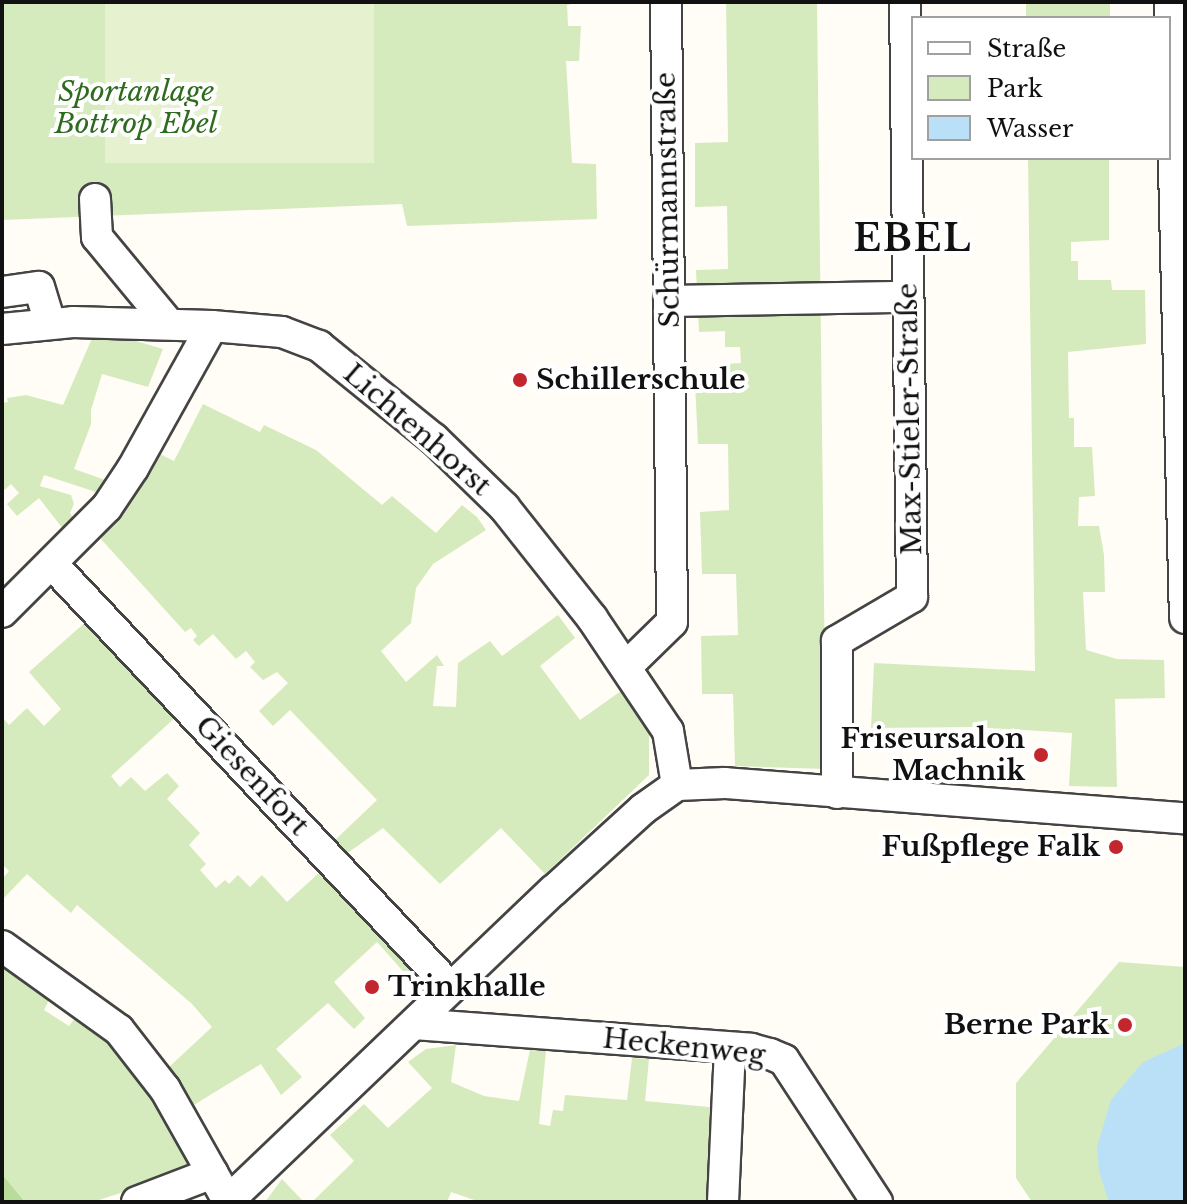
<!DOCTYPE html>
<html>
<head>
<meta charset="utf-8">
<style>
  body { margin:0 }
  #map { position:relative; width:1187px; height:1204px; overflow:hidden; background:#fffdf5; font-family:"Libre Baskerville",serif }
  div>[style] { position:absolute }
  .green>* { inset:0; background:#d5ebbd; transform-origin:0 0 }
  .forest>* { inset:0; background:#b9dc9c }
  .pitch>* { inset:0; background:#e6f2cf; transform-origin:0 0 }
  .water>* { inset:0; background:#b9e0f7 }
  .roads { filter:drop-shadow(2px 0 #444) drop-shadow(-2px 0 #444) drop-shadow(0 2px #444) drop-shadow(0 -2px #444) }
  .minor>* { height:30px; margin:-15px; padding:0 15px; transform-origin:15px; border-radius:15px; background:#fff }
  .dots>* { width:22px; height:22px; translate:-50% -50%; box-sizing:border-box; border:4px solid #fff; border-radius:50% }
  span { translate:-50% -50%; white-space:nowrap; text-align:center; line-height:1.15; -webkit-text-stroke:8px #fff; paint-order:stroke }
  .park-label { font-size:28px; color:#2f6b1f; font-style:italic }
  .street-label { font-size:28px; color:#111 }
  .poi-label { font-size:28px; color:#111; font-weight:700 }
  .left { translate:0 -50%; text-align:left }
  .right { translate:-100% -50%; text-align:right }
  .district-label { font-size:36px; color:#111; font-weight:700; letter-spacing:2px }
  .frame { position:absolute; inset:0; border:4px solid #111; pointer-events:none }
  .legend { position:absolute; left:911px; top:16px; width:260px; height:144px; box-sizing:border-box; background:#fff; border:2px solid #a0a0a0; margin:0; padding:10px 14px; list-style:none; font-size:24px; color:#111 }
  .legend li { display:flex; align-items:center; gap:16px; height:40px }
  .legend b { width:40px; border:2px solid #a0a0a0 }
</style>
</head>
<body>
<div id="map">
  <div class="green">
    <i style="clip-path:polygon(2px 2px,581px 2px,567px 5px,568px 26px,581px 26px,579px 61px,566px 61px,572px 163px,596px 164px,597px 219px,407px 226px,402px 204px,2px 220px)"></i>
    <i style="clip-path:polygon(726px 2px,817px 2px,826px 769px,735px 766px,733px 694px,702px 694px,701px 636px,738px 635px,736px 574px,702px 574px,700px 512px,729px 510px,728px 444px,698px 444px,695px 383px,725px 382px,725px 364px,741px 363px,740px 347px,725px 347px,725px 331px,699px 332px,696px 270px,728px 269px,727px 206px,695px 207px,695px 143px,728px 142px)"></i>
    <i style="left:1026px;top:2px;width:84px;height:16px"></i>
    <i style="clip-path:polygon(1028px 158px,1109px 158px,1109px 240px,1071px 242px,1071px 261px,1078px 261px,1078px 280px,1111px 280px,1112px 290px,1145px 290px,1146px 344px,1068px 352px,1069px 418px,1074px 418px,1074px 447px,1092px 447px,1095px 496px,1079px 497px,1078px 526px,1099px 526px,1104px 555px,1105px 592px,1083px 592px,1086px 650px,1117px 659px,1164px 660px,1165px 698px,1115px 699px,1117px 787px,1069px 786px,1072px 733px,973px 727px,871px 728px,874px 663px,1035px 671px)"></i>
    <i style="clip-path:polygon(93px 336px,126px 338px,163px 349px,148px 387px,102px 374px,91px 410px,91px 424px,74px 469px,111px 482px,102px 494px,44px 475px,40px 486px,71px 495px,74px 504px,70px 513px,77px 524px,67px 534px,39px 498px,17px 516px,7px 504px,19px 493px,11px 484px,2px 492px,2px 403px,8px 402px,7px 398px,26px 395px,63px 405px)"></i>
    <i style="clip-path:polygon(203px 404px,260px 432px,264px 425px,316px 450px,382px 505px,392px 496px,436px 533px,462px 505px,477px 517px,486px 530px,433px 564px,416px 588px,411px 623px,381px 651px,406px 682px,437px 655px,444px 666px,437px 666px,433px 706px,456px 707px,458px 663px,490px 641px,502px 656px,558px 615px,575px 638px,540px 666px,580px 720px,621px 691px,649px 734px,649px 775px,545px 874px,501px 828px,440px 884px,383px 828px,346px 854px,334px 841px,377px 800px,290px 710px,273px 726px,259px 711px,288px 683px,277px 672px,263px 680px,250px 667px,255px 662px,246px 651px,236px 659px,213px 634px,199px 646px,193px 640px,197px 636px,191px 628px,185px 632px,101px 539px,158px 453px,174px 461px)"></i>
    <i style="clip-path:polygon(89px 619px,178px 715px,111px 776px,120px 787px,131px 777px,145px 791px,167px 773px,179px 786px,167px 799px,200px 833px,189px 845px,206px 864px,200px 870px,216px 888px,225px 880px,229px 884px,238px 875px,250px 887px,262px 875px,287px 902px,320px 872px,416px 972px,409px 978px,377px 942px,334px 982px,365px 1018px,354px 1029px,328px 1003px,276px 1049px,302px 1077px,281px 1095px,261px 1064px,192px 1106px,169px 1067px,212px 1027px,192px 1004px,77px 905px,71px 913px,27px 874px,2px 900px,2px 879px,9px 871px,2px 864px,2px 717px,9px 725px,27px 708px,44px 726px,61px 709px,29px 672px)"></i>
    <i style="clip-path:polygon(2px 957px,51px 996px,44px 1010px,69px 1026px,78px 1014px,103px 1033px,133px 1066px,196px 1168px,93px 1202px,25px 1202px,2px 1174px)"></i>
    <i style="clip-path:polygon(1119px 962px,1185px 967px,1185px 1202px,1032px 1202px,1016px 1178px,1016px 1083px)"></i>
    <i style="clip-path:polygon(456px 1045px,451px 1082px,484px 1096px,519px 1101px,530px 1050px,546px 1051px,539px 1124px,550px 1126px,553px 1110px,563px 1111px,565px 1095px,627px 1100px,632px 1058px,649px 1059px,645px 1101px,720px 1108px,721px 1165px,708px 1177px,706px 1202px,480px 1202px,451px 1192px,447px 1202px,312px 1202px,354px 1161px,330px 1135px,364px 1104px,388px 1128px,432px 1088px,408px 1062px,426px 1049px)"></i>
    <i style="clip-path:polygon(282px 1179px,304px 1202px,265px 1202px)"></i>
  </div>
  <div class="forest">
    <i style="clip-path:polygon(2px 1174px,25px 1202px,2px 1202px)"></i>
  </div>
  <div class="pitch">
    <i style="left:105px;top:2px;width:269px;height:161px"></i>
  </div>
  <div class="water">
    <i style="clip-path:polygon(1185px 1043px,1185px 1202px,1109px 1202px,1099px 1171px,1097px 1147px,1111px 1100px,1143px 1062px)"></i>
  </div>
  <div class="roads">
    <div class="minor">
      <i style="left:1170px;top:2px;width:616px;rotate:88.61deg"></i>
      <i style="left:95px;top:199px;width:38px;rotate:87deg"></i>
      <i style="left:97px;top:237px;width:113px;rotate:50.4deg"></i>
      <i style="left:2px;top:292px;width:37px;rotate:-8deg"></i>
      <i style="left:39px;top:287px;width:37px;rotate:73deg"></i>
      <i style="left:669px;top:301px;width:239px;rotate:-1deg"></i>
      <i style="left:2px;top:329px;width:71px;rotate:-5.6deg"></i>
      <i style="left:73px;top:322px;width:139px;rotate:1.6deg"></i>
      <i style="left:212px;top:326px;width:70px;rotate:4.9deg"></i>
      <i style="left:282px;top:332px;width:40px;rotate:21deg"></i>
      <i style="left:319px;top:346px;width:148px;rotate:39deg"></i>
      <i style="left:434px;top:439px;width:98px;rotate:44.2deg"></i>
      <i style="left:504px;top:507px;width:142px;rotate:51.6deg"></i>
      <i style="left:592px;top:618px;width:136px;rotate:56.1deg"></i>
      <i style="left:668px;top:731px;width:55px;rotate:80.5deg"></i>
      <i style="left:52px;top:564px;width:582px;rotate:46.74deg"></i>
      <i style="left:2px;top:612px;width:148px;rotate:-45deg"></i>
      <i style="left:107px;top:507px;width:47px;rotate:-56.3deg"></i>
      <i style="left:133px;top:468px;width:162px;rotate:-60.9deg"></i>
      <i style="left:627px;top:666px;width:63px;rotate:-44.4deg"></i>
      <i style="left:672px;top:622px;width:620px;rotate:-90.55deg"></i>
      <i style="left:677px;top:785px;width:48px;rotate:-2.4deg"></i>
      <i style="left:725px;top:783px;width:461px;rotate:4.4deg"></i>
      <i style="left:837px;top:793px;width:152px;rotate:-90deg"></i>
      <i style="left:837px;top:641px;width:87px;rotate:-30.4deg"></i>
      <i style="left:912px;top:597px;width:595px;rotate:-90.67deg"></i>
      <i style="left:2px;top:946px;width:144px;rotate:35.7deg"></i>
      <i style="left:119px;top:1030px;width:75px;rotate:52.1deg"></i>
      <i style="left:165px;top:1089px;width:129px;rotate:60.6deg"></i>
      <i style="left:414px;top:1024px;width:338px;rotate:4.2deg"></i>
      <i style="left:751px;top:1049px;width:20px;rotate:15deg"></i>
      <i style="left:770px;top:1054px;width:15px;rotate:23deg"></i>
      <i style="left:784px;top:1060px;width:170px;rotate:56.8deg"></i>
      <i style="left:137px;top:1202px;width:81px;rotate:-20.9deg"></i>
      <i style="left:227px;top:1202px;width:451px;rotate:-43.7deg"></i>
      <i style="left:553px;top:891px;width:122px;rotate:-42.3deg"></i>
      <i style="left:643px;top:809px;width:42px;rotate:-35.2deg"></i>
      <i style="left:723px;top:1202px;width:154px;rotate:-87.4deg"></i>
    </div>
  </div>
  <div class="dots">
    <i style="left:520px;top:380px;background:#c4262e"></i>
    <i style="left:1041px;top:755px;background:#c4262e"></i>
    <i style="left:1116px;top:847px;background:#c4262e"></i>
    <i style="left:372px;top:987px;background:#c4262e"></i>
    <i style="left:1125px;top:1025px;background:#c4262e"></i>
  </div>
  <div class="park-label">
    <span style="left:136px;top:108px">Sportanlage<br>Bottrop Ebel</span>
  </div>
  <div class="street-label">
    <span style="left:668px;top:200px;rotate:-91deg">Schürmannstraße</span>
    <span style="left:910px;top:419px;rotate:-91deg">Max-Stieler-Straße</span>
    <span style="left:417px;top:430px;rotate:41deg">Lichtenhorst</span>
    <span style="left:252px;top:776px;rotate:47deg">Giesenfort</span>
    <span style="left:684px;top:1047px;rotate:6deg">Heckenweg</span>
  </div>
  <div class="poi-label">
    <span class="left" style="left:536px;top:380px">Schillerschule</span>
    <span class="right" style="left:1025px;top:755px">Friseursalon<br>Machnik</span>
    <span class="right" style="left:1100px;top:847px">Fußpflege Falk</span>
    <span class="left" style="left:388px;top:987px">Trinkhalle</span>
    <span class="right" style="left:1109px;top:1025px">Berne Park</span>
  </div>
  <div class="district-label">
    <span style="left:913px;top:239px">EBEL</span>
  </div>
  <div class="frame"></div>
  <ul class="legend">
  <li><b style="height:10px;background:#fff"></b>Straße</li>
  <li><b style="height:22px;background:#d5ebbd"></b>Park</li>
  <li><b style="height:22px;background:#b9e0f7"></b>Wasser</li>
  </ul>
</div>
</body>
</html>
